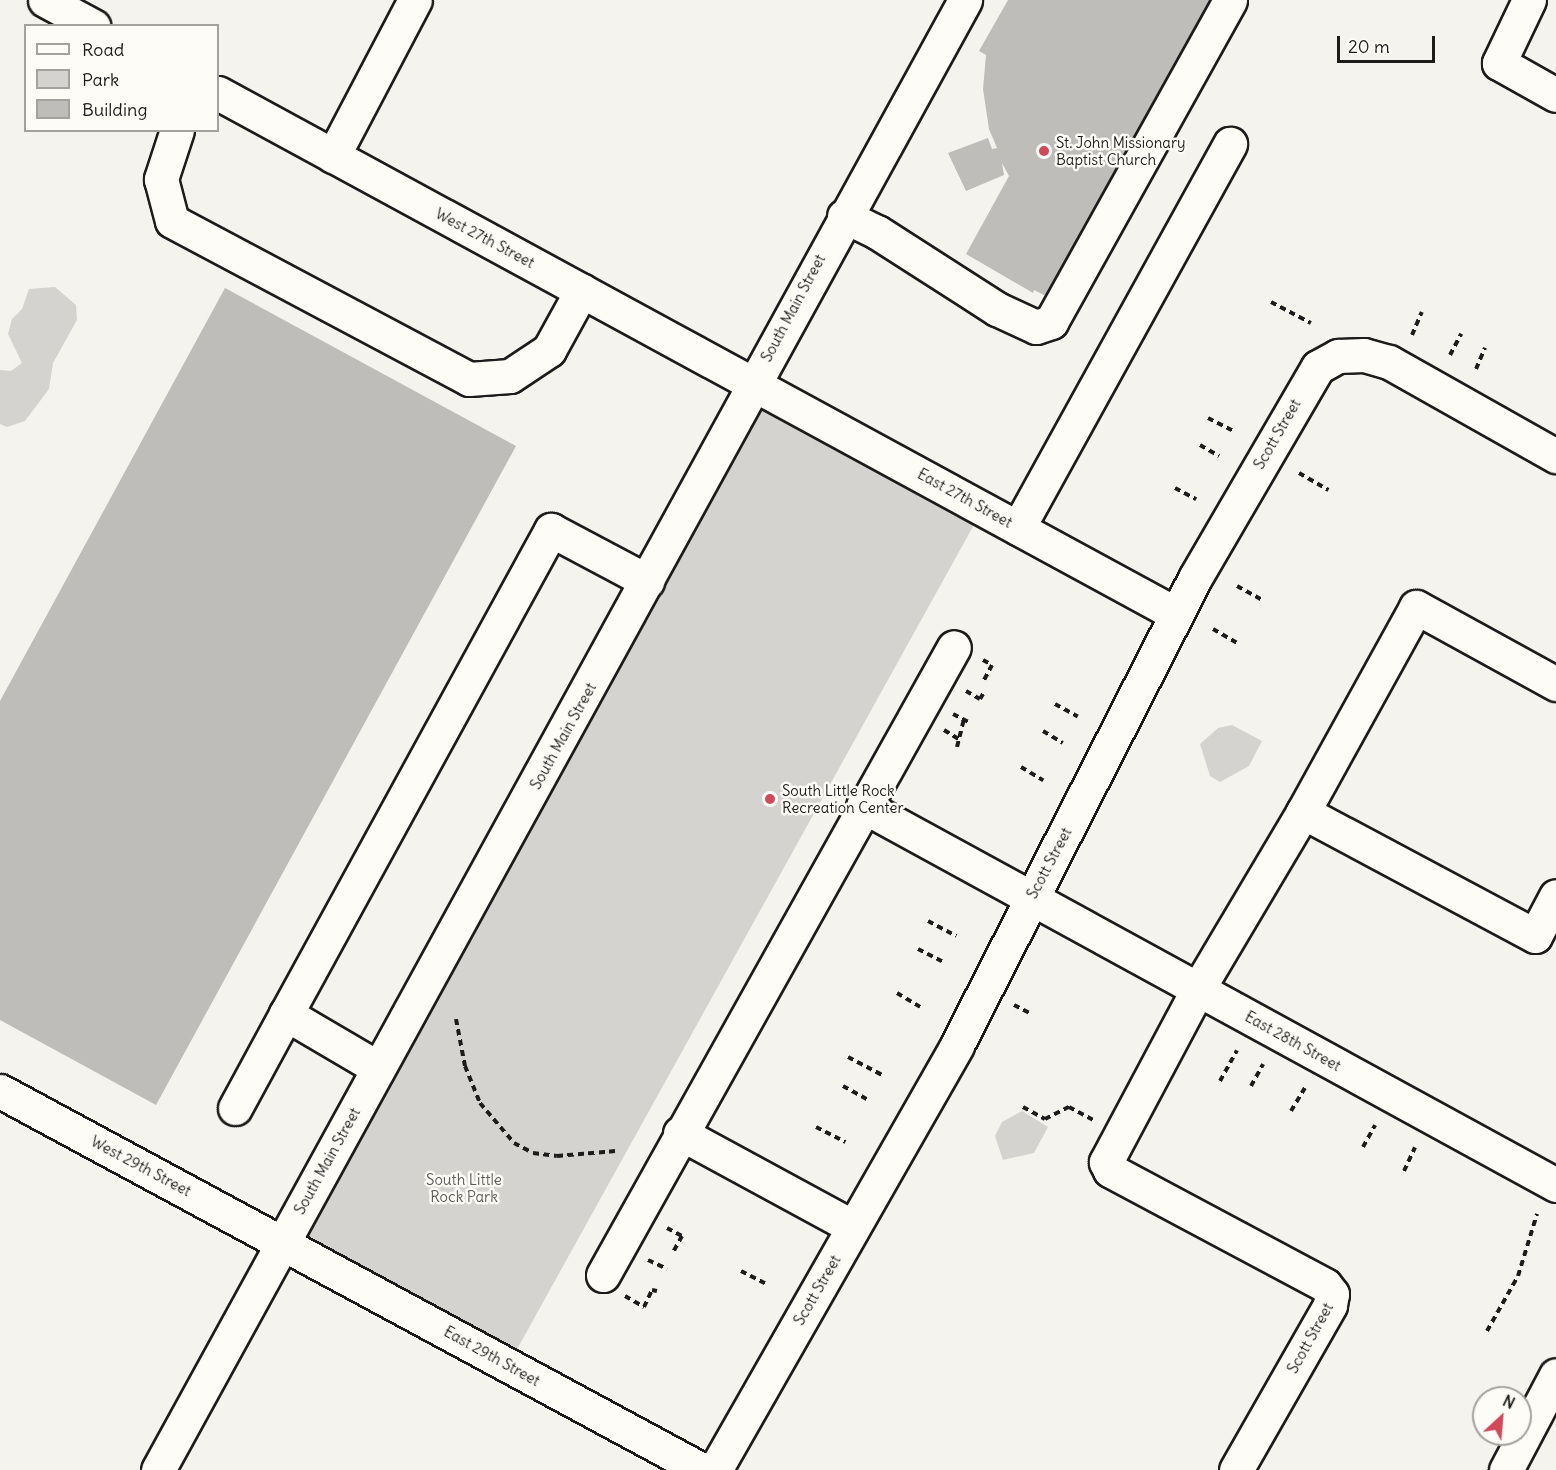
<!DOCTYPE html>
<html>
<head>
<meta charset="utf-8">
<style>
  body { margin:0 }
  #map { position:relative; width:1556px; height:1470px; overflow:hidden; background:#f4f3ee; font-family:Delius,sans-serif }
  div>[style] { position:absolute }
  .green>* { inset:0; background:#d4d3cf; transform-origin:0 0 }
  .building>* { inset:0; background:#bebdba }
  .path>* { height:4px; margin-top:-2px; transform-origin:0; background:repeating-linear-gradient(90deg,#1c1c1c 0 6px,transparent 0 10.5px) }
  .roads { filter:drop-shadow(2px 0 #1c1c1c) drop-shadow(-2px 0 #1c1c1c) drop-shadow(0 2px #1c1c1c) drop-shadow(0 -2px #1c1c1c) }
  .minor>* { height:33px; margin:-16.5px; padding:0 16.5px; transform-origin:16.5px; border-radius:16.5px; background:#fdfcf7 }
  .dots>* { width:16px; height:16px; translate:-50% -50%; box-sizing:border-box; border:3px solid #fdfcf7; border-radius:50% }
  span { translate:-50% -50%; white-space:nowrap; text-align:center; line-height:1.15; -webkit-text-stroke:5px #fdfcf7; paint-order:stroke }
  .poi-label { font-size:15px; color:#1c1c1c }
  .left { translate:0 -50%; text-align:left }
  .street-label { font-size:15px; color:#1c1c1c }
  .park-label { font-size:15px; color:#5c5c5b }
  .legend { position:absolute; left:24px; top:24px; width:195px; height:108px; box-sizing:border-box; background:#fdfcf7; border:2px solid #a3a29f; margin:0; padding:8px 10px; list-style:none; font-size:18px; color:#1c1c1c }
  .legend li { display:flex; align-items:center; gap:12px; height:30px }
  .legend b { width:30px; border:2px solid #a3a29f }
  .north { position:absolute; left:1472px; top:1386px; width:60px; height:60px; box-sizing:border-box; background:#fdfcf7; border:2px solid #a3a29f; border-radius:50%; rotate:26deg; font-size:16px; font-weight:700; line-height:24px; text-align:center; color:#1c1c1c }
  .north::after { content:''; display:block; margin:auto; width:21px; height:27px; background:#d1495b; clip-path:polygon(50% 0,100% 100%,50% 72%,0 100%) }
  .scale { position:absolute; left:1337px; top:36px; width:98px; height:27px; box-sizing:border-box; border:3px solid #1c1c1c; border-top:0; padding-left:8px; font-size:18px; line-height:21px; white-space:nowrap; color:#1c1c1c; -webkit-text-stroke:4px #fdfcf7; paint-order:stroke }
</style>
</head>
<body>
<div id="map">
  <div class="green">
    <i style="clip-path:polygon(55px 287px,76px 305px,77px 320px,53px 363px,49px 389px,25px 421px,7px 427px,0 424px,0 370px,11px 371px,22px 363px,8px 334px,12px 319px,22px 309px,29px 289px)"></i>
    <i style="left:753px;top:383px;width:262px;height:979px;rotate:29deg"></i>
    <i style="clip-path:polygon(1232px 725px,1262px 741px,1249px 766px,1220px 782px,1210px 776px,1200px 744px,1218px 728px)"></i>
    <i style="clip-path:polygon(1022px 1111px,1048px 1127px,1034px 1153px,1003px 1160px,995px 1136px,1002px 1122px)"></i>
  </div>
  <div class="building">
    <i style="clip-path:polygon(1008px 0,1218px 0,1050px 298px,1034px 290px,1033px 293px,966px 254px,1009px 176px,1002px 163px,1004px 175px,966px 191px,948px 153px,988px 138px,992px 149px,997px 148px,989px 129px,983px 89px,986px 55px,979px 51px)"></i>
    <i style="clip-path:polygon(225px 288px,516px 446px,156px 1105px,0 1020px,0 701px)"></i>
  </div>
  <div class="path">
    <i style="left:1271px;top:302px;width:45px;rotate:27.7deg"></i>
    <i style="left:1412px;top:335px;width:25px;rotate:-67deg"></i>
    <i style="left:1450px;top:355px;width:24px;rotate:-62deg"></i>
    <i style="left:1476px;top:369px;width:23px;rotate:-67deg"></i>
    <i style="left:1208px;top:418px;width:28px;rotate:27deg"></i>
    <i style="left:1200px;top:445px;width:22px;rotate:30deg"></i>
    <i style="left:1299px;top:473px;width:34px;rotate:30deg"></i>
    <i style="left:1175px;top:488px;width:24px;rotate:28deg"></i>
    <i style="left:1237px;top:586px;width:29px;rotate:29deg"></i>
    <i style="left:1213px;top:629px;width:30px;rotate:30deg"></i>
    <i style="left:983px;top:660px;width:10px;rotate:29deg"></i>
    <i style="left:992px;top:665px;width:17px;rotate:118deg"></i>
    <i style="left:966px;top:691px;width:16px;rotate:30deg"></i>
    <i style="left:980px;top:699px;width:6px;rotate:-59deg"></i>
    <i style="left:1055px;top:704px;width:26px;rotate:29deg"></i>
    <i style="left:953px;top:714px;width:18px;rotate:27deg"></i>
    <i style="left:944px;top:730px;width:19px;rotate:32deg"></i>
    <i style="left:1043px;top:731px;width:23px;rotate:31deg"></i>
    <i style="left:957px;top:747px;width:29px;rotate:-76deg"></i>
    <i style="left:1021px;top:767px;width:26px;rotate:31deg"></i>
    <i style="left:928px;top:921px;width:32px;rotate:28deg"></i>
    <i style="left:918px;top:949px;width:28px;rotate:27deg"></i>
    <i style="left:897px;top:993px;width:27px;rotate:31deg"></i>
    <i style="left:1014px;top:1005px;width:18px;rotate:27deg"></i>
    <i style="left:456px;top:1019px;width:48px;rotate:79.2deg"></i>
    <i style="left:465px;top:1066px;width:40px;rotate:68deg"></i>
    <i style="left:480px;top:1103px;width:52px;rotate:49.6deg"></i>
    <i style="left:514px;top:1143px;width:21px;rotate:28deg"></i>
    <i style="left:533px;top:1153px;width:24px;rotate:7deg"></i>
    <i style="left:557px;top:1156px;width:59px;rotate:-4.8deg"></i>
    <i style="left:848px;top:1057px;width:41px;rotate:27.8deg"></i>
    <i style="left:1220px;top:1081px;width:35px;rotate:-61deg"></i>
    <i style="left:843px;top:1086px;width:29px;rotate:29deg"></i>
    <i style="left:1251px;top:1086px;width:25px;rotate:-61deg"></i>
    <i style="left:1023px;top:1107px;width:25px;rotate:29deg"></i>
    <i style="left:1045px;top:1119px;width:27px;rotate:-27deg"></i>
    <i style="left:1069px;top:1107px;width:27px;rotate:28deg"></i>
    <i style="left:1291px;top:1111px;width:27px;rotate:-59deg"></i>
    <i style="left:816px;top:1127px;width:33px;rotate:27deg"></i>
    <i style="left:1363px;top:1147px;width:25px;rotate:-61deg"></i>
    <i style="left:1404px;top:1171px;width:26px;rotate:-65deg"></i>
    <i style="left:667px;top:1228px;width:17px;rotate:28deg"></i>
    <i style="left:682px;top:1236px;width:18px;rotate:119deg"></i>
    <i style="left:648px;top:1260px;width:21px;rotate:25deg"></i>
    <i style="left:741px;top:1271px;width:29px;rotate:27deg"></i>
    <i style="left:625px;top:1296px;width:22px;rotate:30deg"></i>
    <i style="left:644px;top:1307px;width:19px;rotate:-65deg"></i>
    <i style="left:652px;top:1290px;width:5px;rotate:11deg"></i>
    <i style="left:1487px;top:1331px;width:63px;rotate:-60.6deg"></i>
    <i style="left:1518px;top:1276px;width:65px;rotate:-73deg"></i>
  </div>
  <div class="roads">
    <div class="minor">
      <i style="left:45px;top:0;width:55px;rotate:28.4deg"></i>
      <i style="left:1529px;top:0;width:70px;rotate:115.5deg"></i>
      <i style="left:1499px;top:63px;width:65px;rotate:29.3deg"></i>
      <i style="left:218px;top:93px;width:1091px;rotate:28.54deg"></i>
      <i style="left:177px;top:130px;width:52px;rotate:108.1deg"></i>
      <i style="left:161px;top:179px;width:43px;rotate:75.3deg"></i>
      <i style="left:172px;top:221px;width:336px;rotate:28deg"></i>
      <i style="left:469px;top:379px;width:41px;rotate:-4.2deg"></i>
      <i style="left:510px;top:376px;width:47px;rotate:-33.7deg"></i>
      <i style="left:549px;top:350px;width:68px;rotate:-61.2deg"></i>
      <i style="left:333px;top:156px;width:176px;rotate:-62.3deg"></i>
      <i style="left:844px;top:216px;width:37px;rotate:26deg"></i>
      <i style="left:877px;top:232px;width:143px;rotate:32.7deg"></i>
      <i style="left:997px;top:309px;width:43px;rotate:24.8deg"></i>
      <i style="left:1036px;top:327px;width:16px;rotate:-18deg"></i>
      <i style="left:1051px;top:322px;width:368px;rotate:-60.9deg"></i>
      <i style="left:1018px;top:528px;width:439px;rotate:-61.1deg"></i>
      <i style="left:863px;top:806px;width:790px;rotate:28.67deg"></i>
      <i style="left:1303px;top:812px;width:263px;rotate:28.1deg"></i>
      <i style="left:1535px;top:936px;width:45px;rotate:-62.3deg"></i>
      <i style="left:378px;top:1068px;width:107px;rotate:-149.6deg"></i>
      <i style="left:286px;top:1014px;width:552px;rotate:-61.3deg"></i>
      <i style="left:551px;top:530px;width:109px;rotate:28deg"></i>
      <i style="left:0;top:1091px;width:798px;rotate:28.36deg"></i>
      <i style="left:235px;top:1108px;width:107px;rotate:-61.5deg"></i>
      <i style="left:680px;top:1133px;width:197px;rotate:28.5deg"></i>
      <i style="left:603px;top:1275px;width:719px;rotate:-60.8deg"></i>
      <i style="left:158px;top:1470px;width:1677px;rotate:-61.23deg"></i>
      <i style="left:715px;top:1470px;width:489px;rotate:-60.3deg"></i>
      <i style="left:957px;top:1045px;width:524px;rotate:-62.99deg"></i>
      <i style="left:1195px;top:578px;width:244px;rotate:-59.8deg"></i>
      <i style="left:1318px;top:367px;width:23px;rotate:-29deg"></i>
      <i style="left:1338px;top:356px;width:26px;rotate:-2deg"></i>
      <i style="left:1364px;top:355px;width:26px;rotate:16deg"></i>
      <i style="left:1389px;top:362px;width:192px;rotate:29.4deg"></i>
      <i style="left:1236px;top:1470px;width:190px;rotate:-60.3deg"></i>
      <i style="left:1330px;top:1305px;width:11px;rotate:-80deg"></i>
      <i style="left:1332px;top:1294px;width:11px;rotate:-128deg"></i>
      <i style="left:1325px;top:1285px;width:244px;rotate:-151.9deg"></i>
      <i style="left:1110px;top:1170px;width:9px;rotate:-117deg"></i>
      <i style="left:1106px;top:1162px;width:196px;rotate:-62deg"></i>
      <i style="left:1198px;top:989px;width:206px;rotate:-59.3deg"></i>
      <i style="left:1303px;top:812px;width:234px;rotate:-61.1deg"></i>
      <i style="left:1416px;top:607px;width:160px;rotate:28.8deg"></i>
      <i style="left:1506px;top:1470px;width:107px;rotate:-62.2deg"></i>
    </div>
  </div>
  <div class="dots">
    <i style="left:1044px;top:151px;background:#d1495b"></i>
    <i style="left:770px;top:799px;background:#d1495b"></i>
  </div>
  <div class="poi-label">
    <span class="left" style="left:1056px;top:151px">St. John Missionary<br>Baptist Church</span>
    <span class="left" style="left:782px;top:799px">South Little Rock<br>Recreation Center</span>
  </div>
  <div class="street-label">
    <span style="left:485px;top:238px;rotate:28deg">West 27th Street</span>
    <span style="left:793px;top:308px;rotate:-62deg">South Main Street</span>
    <span style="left:1277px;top:434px;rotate:-60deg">Scott Street</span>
    <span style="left:965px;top:498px;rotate:29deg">East 27th Street</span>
    <span style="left:563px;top:736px;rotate:-61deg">South Main Street</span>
    <span style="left:1049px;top:863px;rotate:-62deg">Scott Street</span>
    <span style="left:1293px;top:1041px;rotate:29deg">East 28th Street</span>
    <span style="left:327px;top:1161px;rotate:-61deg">South Main Street</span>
    <span style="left:141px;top:1166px;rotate:28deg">West 29th Street</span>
    <span style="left:817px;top:1290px;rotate:-60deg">Scott Street</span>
    <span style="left:1310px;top:1338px;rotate:-61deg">Scott Street</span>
    <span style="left:492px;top:1356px;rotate:29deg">East 29th Street</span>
  </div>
  <div class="park-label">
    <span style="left:464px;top:1188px">South Little<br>Rock Park</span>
  </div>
  <ul class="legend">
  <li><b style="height:8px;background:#fdfcf7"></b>Road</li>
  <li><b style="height:16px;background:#d4d3cf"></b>Park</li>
  <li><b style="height:16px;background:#bebdba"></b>Building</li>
  </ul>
  <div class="north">N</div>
  <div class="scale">20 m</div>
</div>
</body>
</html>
